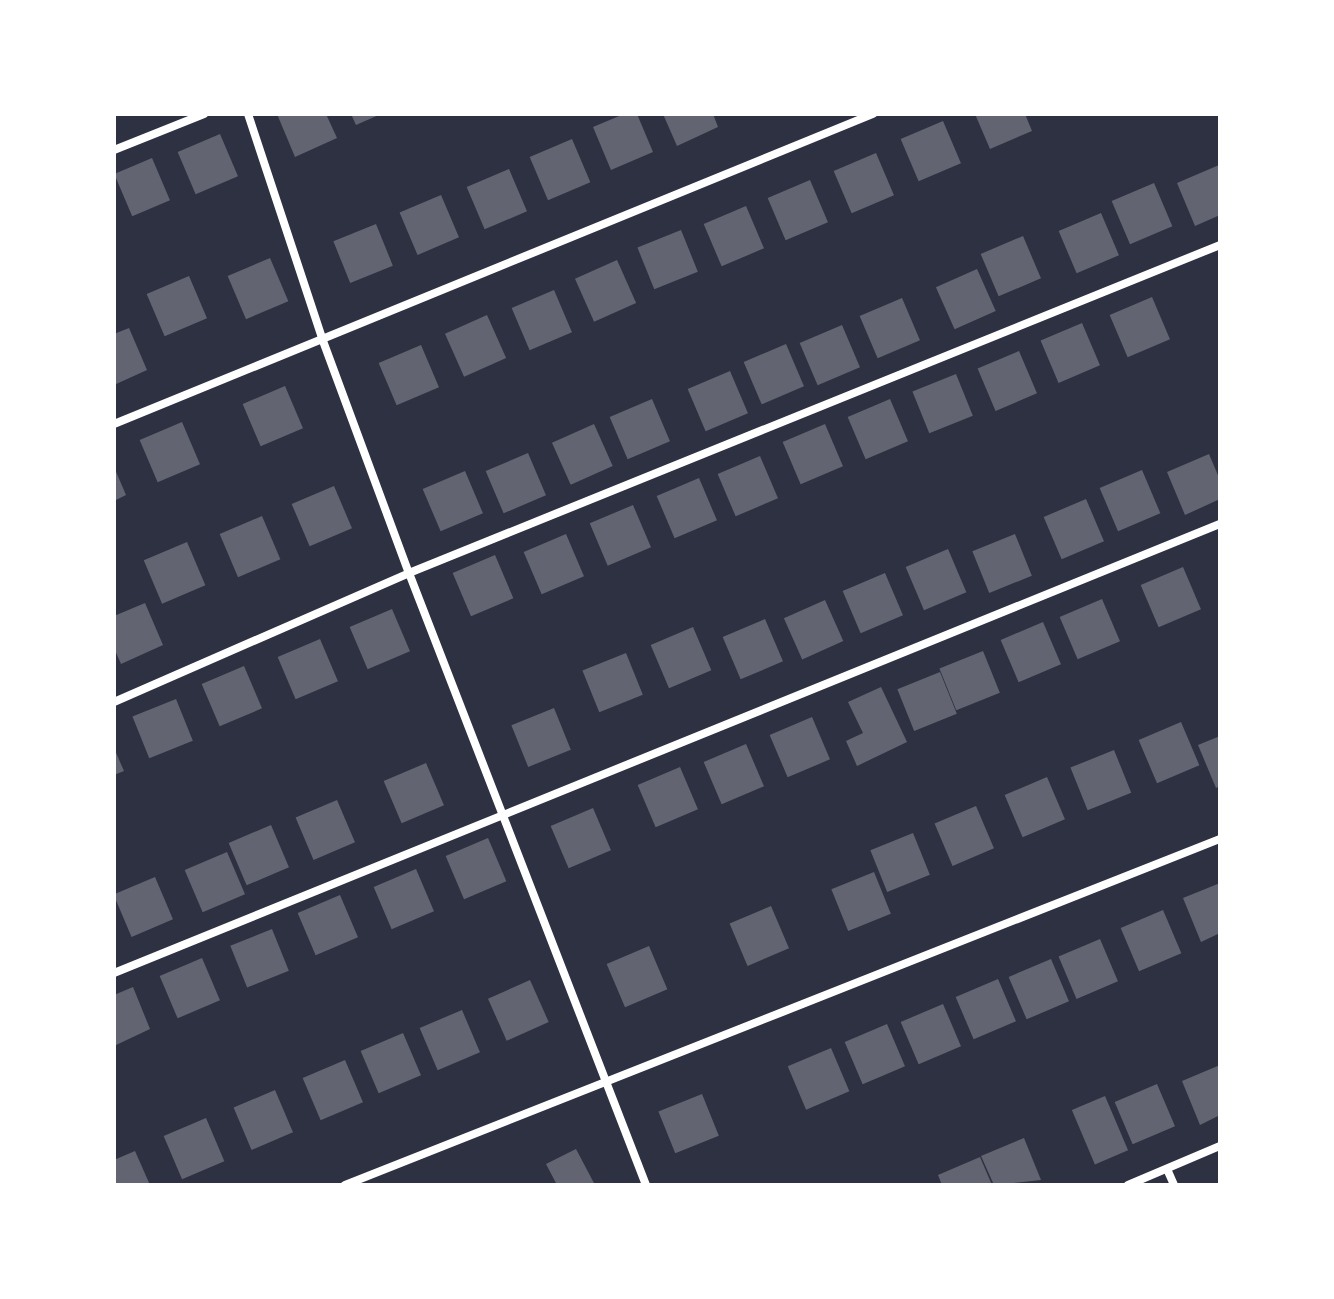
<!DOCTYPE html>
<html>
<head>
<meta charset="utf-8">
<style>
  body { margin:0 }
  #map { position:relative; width:1334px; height:1299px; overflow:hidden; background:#2d3142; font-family:Roboto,sans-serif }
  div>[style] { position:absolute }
  .building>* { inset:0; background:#626471; transform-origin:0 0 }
  .minor>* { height:8px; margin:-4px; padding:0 4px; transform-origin:4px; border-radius:4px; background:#fff }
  span { translate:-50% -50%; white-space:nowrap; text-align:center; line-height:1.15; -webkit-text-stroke:7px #fff; paint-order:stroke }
  .frame { position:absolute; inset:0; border:116px solid #fff; pointer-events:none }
</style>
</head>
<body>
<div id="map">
  <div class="building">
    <i style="clip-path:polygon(277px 114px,326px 114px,337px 138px,295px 157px)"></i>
    <i style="clip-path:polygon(351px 114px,381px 114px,356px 125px)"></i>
    <i style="clip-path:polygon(624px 114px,637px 114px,653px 152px,611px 170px,593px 127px)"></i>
    <i style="clip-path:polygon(663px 114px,713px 114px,718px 127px,677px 146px)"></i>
    <i style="clip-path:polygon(975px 114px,1025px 114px,1032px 131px,990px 149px)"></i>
    <i style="left:943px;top:121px;width:46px;height:46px;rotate:67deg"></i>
    <i style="left:220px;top:134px;width:46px;height:46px;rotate:67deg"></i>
    <i style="left:572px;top:139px;width:47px;height:46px;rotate:67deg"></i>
    <i style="left:876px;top:153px;width:46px;height:46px;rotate:67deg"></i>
    <i style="left:152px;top:158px;width:46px;height:41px;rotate:67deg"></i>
    <i style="clip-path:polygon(1219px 165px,1220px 215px,1195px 226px,1177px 183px)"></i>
    <i style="left:509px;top:169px;width:46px;height:46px;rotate:67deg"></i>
    <i style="left:810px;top:180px;width:46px;height:46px;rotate:67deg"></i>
    <i style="left:1154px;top:183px;width:47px;height:46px;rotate:67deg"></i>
    <i style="left:441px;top:195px;width:46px;height:45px;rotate:67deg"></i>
    <i style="left:746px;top:206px;width:46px;height:46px;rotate:67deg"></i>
    <i style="left:1101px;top:213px;width:46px;height:46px;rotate:67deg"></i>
    <i style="left:376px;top:224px;width:45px;height:46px;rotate:68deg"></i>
    <i style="left:681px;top:230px;width:45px;height:47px;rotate:68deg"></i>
    <i style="left:1023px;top:236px;width:46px;height:46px;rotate:67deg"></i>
    <i style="left:270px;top:258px;width:47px;height:46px;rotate:67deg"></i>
    <i style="left:617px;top:260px;width:47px;height:46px;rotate:66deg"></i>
    <i style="left:977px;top:269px;width:46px;height:45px;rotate:66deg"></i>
    <i style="left:189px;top:276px;width:46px;height:46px;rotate:67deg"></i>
    <i style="left:554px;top:290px;width:46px;height:46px;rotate:67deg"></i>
    <i style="left:1152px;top:297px;width:46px;height:46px;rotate:67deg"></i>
    <i style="left:902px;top:298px;width:46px;height:46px;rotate:67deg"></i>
    <i style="left:487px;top:315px;width:47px;height:46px;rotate:66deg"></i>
    <i style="left:1082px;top:323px;width:46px;height:45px;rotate:67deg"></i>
    <i style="left:842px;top:325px;width:46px;height:46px;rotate:67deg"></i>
    <i style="clip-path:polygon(129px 328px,147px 370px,114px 385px,114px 334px)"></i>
    <i style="left:786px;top:344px;width:46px;height:46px;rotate:67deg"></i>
    <i style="left:421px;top:345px;width:46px;height:46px;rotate:67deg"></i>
    <i style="left:1019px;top:351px;width:46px;height:45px;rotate:67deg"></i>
    <i style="left:730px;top:371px;width:46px;height:46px;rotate:67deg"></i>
    <i style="left:956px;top:374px;width:45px;height:47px;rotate:68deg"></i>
    <i style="left:285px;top:386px;width:46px;height:46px;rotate:67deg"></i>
    <i style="left:652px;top:399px;width:46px;height:46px;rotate:67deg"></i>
    <i style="left:890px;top:399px;width:46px;height:46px;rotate:67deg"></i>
    <i style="left:182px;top:422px;width:46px;height:46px;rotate:67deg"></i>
    <i style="left:594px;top:424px;width:46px;height:46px;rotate:66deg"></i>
    <i style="left:825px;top:424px;width:46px;height:46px;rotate:67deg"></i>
    <i style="left:528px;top:453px;width:46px;height:46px;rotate:67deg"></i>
    <i style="clip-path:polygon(1209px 454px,1220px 480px,1220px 499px,1185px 515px,1167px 472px)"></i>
    <i style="left:760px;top:456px;width:46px;height:46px;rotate:67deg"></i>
    <i style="clip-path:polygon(114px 467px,126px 495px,114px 501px)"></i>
    <i style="left:1142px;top:470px;width:47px;height:46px;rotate:67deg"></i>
    <i style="left:465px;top:471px;width:46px;height:46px;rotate:67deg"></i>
    <i style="left:699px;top:478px;width:46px;height:46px;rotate:67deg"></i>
    <i style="left:334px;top:486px;width:46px;height:46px;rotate:67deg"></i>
    <i style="left:1086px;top:499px;width:46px;height:46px;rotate:67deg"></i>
    <i style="left:633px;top:505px;width:46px;height:47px;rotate:67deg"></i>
    <i style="left:262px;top:516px;width:47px;height:46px;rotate:67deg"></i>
    <i style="left:566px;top:534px;width:46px;height:46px;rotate:67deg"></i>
    <i style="left:1015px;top:534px;width:45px;height:46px;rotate:68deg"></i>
    <i style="left:187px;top:542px;width:47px;height:47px;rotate:67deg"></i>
    <i style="left:948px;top:549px;width:47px;height:46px;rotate:67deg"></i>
    <i style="left:495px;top:555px;width:47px;height:46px;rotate:67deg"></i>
    <i style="left:1183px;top:567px;width:46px;height:46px;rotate:67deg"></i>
    <i style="left:885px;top:573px;width:46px;height:46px;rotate:67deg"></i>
    <i style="left:1102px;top:599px;width:46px;height:46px;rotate:67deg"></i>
    <i style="left:825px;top:600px;width:45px;height:45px;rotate:66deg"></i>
    <i style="clip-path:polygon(145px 603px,163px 645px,121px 664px,114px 648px,114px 616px)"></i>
    <i style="left:392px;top:609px;width:46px;height:46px;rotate:67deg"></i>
    <i style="left:765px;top:619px;width:46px;height:46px;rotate:67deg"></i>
    <i style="left:1043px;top:622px;width:46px;height:46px;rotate:67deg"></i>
    <i style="left:693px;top:627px;width:47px;height:46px;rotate:67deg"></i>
    <i style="left:320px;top:639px;width:46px;height:46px;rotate:67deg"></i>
    <i style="left:983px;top:651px;width:45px;height:47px;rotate:68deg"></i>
    <i style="left:626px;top:653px;width:45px;height:47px;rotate:68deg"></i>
    <i style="left:244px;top:666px;width:46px;height:46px;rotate:67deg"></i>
    <i style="left:940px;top:672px;width:45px;height:46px;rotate:68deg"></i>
    <i style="clip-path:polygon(881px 687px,907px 742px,857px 766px,846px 741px,863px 733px,848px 702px)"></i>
    <i style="left:176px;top:699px;width:45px;height:47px;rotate:68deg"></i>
    <i style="left:554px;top:708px;width:45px;height:46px;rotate:68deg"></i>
    <i style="left:812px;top:717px;width:46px;height:46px;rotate:67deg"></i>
    <i style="left:1181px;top:722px;width:47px;height:46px;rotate:67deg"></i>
    <i style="clip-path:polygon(1220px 736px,1220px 786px,1216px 788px,1198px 745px)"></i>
    <i style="left:746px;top:744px;width:46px;height:46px;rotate:67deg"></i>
    <i style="clip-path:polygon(114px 748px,124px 771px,114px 775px)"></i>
    <i style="left:1114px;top:750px;width:46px;height:47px;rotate:68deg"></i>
    <i style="left:426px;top:763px;width:46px;height:46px;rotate:67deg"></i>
    <i style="left:680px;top:767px;width:46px;height:46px;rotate:67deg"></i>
    <i style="left:1047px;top:777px;width:46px;height:46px;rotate:67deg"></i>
    <i style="left:337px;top:800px;width:46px;height:45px;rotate:67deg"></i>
    <i style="left:976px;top:806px;width:46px;height:45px;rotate:67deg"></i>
    <i style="left:593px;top:808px;width:46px;height:46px;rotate:67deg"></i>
    <i style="left:271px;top:825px;width:46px;height:46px;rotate:67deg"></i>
    <i style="left:913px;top:833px;width:45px;height:46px;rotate:68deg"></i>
    <i style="left:488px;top:838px;width:47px;height:46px;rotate:67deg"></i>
    <i style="left:227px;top:852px;width:46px;height:46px;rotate:67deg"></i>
    <i style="left:416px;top:869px;width:46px;height:46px;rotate:67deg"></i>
    <i style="left:874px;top:872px;width:45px;height:46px;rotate:68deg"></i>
    <i style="left:155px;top:877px;width:46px;height:45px;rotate:67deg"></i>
    <i style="clip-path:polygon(1220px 883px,1220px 933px,1201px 942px,1183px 898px)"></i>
    <i style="left:340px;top:895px;width:46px;height:46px;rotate:67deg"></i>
    <i style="left:771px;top:906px;width:46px;height:45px;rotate:67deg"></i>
    <i style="left:1163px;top:910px;width:47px;height:46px;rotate:67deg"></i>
    <i style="left:272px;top:929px;width:45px;height:45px;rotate:68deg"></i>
    <i style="left:1100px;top:939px;width:46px;height:45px;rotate:67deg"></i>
    <i style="left:649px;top:946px;width:47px;height:46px;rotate:67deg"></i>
    <i style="left:202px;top:958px;width:46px;height:46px;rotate:67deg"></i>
    <i style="left:1051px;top:959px;width:46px;height:46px;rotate:67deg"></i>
    <i style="left:998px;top:979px;width:46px;height:46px;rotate:67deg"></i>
    <i style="left:530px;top:980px;width:46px;height:46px;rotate:66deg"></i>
    <i style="clip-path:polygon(133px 987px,150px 1029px,114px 1046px,114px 995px)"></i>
    <i style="left:943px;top:1004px;width:46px;height:46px;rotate:67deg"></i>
    <i style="left:462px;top:1010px;width:46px;height:46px;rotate:67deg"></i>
    <i style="left:887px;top:1024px;width:46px;height:46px;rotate:67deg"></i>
    <i style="left:403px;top:1033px;width:46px;height:46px;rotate:67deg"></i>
    <i style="left:831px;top:1048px;width:47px;height:47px;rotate:67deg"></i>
    <i style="left:345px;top:1060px;width:46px;height:46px;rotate:67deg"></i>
    <i style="clip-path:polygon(1220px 1065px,1220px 1115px,1200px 1125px,1182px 1081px)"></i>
    <i style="left:1157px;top:1084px;width:46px;height:46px;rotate:67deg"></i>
    <i style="left:275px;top:1090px;width:46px;height:45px;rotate:67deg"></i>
    <i style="left:702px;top:1094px;width:45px;height:47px;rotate:68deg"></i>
    <i style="left:1105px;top:1096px;width:59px;height:36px;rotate:67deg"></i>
    <i style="left:206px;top:1118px;width:47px;height:46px;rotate:67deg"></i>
    <i style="clip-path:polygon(1024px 1138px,1041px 1180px,994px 1185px,981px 1156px)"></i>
    <i style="clip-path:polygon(576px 1149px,595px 1185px,557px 1185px,546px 1164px)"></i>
    <i style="clip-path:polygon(135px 1151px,150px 1185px,114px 1185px,114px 1160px)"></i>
    <i style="clip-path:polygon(980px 1157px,992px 1185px,942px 1185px,938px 1175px)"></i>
  </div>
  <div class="minor">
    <i style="left:248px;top:114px;width:239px;rotate:71.7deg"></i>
    <i style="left:323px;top:341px;width:247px;rotate:69.7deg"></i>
    <i style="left:409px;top:573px;width:656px;rotate:68.83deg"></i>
    <i style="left:114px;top:150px;width:97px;rotate:-21.8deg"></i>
    <i style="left:114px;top:424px;width:820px;rotate:-22.22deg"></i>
    <i style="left:114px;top:702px;width:322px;rotate:-23.6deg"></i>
    <i style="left:409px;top:573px;width:875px;rotate:-22.02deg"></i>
    <i style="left:114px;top:973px;width:1194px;rotate:-22.1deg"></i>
    <i style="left:1167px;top:1169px;width:17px;rotate:66deg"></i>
    <i style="left:345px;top:1185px;width:941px;rotate:-21.58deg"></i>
    <i style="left:1128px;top:1185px;width:100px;rotate:-23deg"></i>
  </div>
  <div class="frame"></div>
</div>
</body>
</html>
